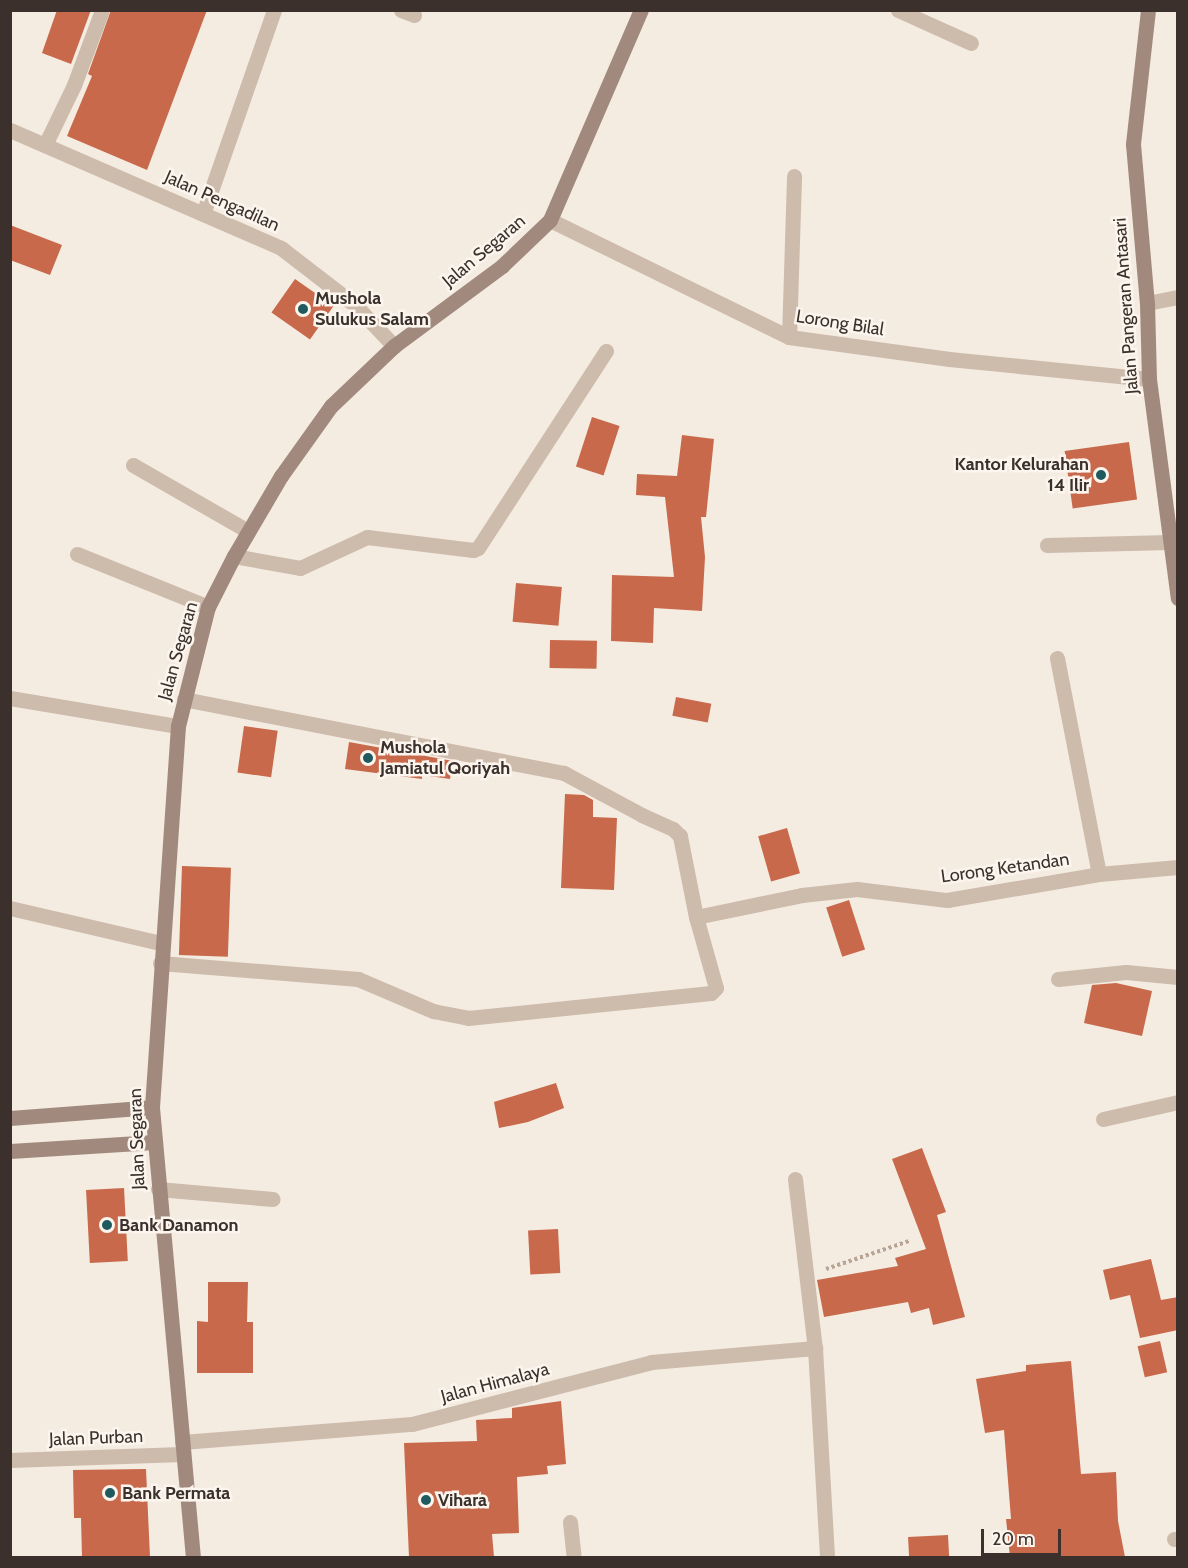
<!DOCTYPE html>
<html>
<head>
<meta charset="utf-8">
<style>
  body { margin:0 }
  #map { position:relative; width:1188px; height:1568px; overflow:hidden; background:#f4ebe1; font-family:Cabin,sans-serif }
  div>[style] { position:absolute }
  .building>* { inset:0; background:#c8694b; transform-origin:0 0 }
  .path>* { height:4px; margin-top:-2px; transform-origin:0; background:repeating-linear-gradient(90deg,#b9a596 0 3px,transparent 0 6px) }
  .street>* { height:15px; margin:-7.5px; padding:0 7.5px; transform-origin:7.5px; border-radius:7.5px; background:#cdbbac }
  .secondary>* { height:15px; margin:-7.5px; padding:0 7.5px; transform-origin:7.5px; border-radius:7.5px; background:#a18a7d }
  .dots>* { width:16px; height:16px; translate:-50% -50%; box-sizing:border-box; border:3px solid #fbf5ee; border-radius:50% }
  span { translate:-50% -50%; white-space:nowrap; text-align:center; line-height:1.15; -webkit-text-stroke:5px #fbf5ee; paint-order:stroke }
  .street-label { font-size:18px; color:#3b302b }
  .poi-label { font-size:18px; color:#3b302b; font-weight:700 }
  .left { translate:0 -50%; text-align:left }
  .right { translate:-100% -50%; text-align:right }
  .frame { position:absolute; inset:0; border:12px solid #3b302b; pointer-events:none }
  .scale { position:absolute; left:981px; top:1529px; width:80px; height:27px; box-sizing:border-box; border:3px solid #3b302b; border-top:0; padding-left:8px; font-size:18px; line-height:21px; white-space:nowrap; color:#3b302b; -webkit-text-stroke:4px #fbf5ee; paint-order:stroke }
</style>
</head>
<body>
<div id="map">
  <div class="building">
    <i style="clip-path:polygon(57px 10px,91px 10px,71px 64px,42px 53px)"></i>
    <i style="clip-path:polygon(111px 10px,207px 10px,147px 170px,67px 136px,92px 76px,88px 74px)"></i>
    <i style="clip-path:polygon(10px 225px,62px 245px,50px 275px,10px 260px)"></i>
    <i style="left:295px;top:279px;width:47px;height:41px;rotate:35deg"></i>
    <i style="left:592px;top:417px;width:29px;height:52px;rotate:18deg"></i>
    <i style="clip-path:polygon(682px 435px,714px 439px,706px 517px,701px 517px,705px 557px,702px 611px,654px 608px,653px 643px,611px 641px,612px 575px,674px 577px,665px 497px,636px 495px,637px 474px,677px 476px)"></i>
    <i style="left:1129px;top:442px;width:58px;height:65px;rotate:82deg"></i>
    <i style="left:516px;top:583px;width:46px;height:39px;rotate:5deg"></i>
    <i style="left:550px;top:640px;width:47px;height:28px;rotate:1deg"></i>
    <i style="left:676px;top:697px;width:36px;height:19px;rotate:11deg"></i>
    <i style="left:244px;top:726px;width:34px;height:47px;rotate:8deg"></i>
    <i style="clip-path:polygon(349px 742px,453px 761px,450px 779px,422px 775px,422px 779px,345px 769px)"></i>
    <i style="clip-path:polygon(565px 794px,584px 795px,593px 800px,593px 817px,617px 818px,614px 890px,561px 888px)"></i>
    <i style="left:787px;top:828px;width:47px;height:30px;rotate:74deg"></i>
    <i style="left:182px;top:866px;width:49px;height:89px;rotate:2deg"></i>
    <i style="left:849px;top:900px;width:52px;height:24px;rotate:72deg"></i>
    <i style="clip-path:polygon(1116px 983px,1152px 991px,1142px 1036px,1084px 1023px,1092px 985px)"></i>
    <i style="clip-path:polygon(556px 1083px,564px 1108px,528px 1122px,499px 1128px,494px 1102px)"></i>
    <i style="clip-path:polygon(922px 1148px,946px 1212px,937px 1215px,965px 1317px,933px 1325px,929px 1308px,911px 1313px,908px 1302px,824px 1317px,817px 1280px,898px 1266px,895px 1258px,926px 1249px,892px 1159px)"></i>
    <i style="left:124px;top:1188px;width:73px;height:38px;rotate:87deg"></i>
    <i style="left:558px;top:1229px;width:44px;height:30px;rotate:87deg"></i>
    <i style="clip-path:polygon(1151px 1259px,1161px 1300px,1178px 1297px,1178px 1330px,1140px 1338px,1130px 1295px,1110px 1300px,1103px 1270px)"></i>
    <i style="clip-path:polygon(208px 1282px,248px 1282px,247px 1322px,253px 1322px,253px 1373px,197px 1373px,197px 1321px,208px 1322px)"></i>
    <i style="left:1160px;top:1341px;width:32px;height:23px;rotate:77deg"></i>
    <i style="clip-path:polygon(1071px 1361px,1081px 1474px,1116px 1472px,1118px 1521px,1125px 1557px,1010px 1557px,1006px 1519px,1011px 1519px,1004px 1430px,985px 1433px,976px 1379px,1026px 1371px,1026px 1365px)"></i>
    <i style="clip-path:polygon(561px 1401px,566px 1464px,547px 1466px,548px 1474px,517px 1477px,519px 1533px,492px 1534px,494px 1557px,409px 1557px,404px 1443px,477px 1441px,476px 1420px,512px 1418px,512px 1408px)"></i>
    <i style="clip-path:polygon(146px 1469px,150px 1557px,82px 1557px,81px 1518px,74px 1518px,73px 1470px)"></i>
    <i style="left:948px;top:1535px;width:22px;height:40px;rotate:87deg"></i>
  </div>
  <div class="path">
    <i style="left:826px;top:1269px;width:88px;rotate:-18.6deg"></i>
  </div>
  <div class="street">
    <i style="left:401px;top:10px;width:14px;rotate:21deg"></i>
    <i style="left:898px;top:10px;width:80px;rotate:24.3deg"></i>
    <i style="left:10px;top:130px;width:296px;rotate:23.5deg"></i>
    <i style="left:281px;top:248px;width:93px;rotate:37.6deg"></i>
    <i style="left:355px;top:305px;width:57px;rotate:46.4deg"></i>
    <i style="left:45px;top:145px;width:67px;rotate:-64.2deg"></i>
    <i style="left:74px;top:85px;width:80px;rotate:-69.5deg"></i>
    <i style="left:203px;top:214px;width:216px;rotate:-70.8deg"></i>
    <i style="left:550px;top:220px;width:266px;rotate:26.1deg"></i>
    <i style="left:789px;top:337px;width:162px;rotate:7.8deg"></i>
    <i style="left:949px;top:359px;width:201px;rotate:5.7deg"></i>
    <i style="left:1147px;top:303px;width:32px;rotate:-11deg"></i>
    <i style="left:789px;top:337px;width:161px;rotate:-88.2deg"></i>
    <i style="left:133px;top:465px;width:133px;rotate:29.9deg"></i>
    <i style="left:1047px;top:545px;width:123px;rotate:-1.4deg"></i>
    <i style="left:77px;top:554px;width:141px;rotate:22deg"></i>
    <i style="left:234px;top:556px;width:67px;rotate:10.3deg"></i>
    <i style="left:300px;top:568px;width:74px;rotate:-24.8deg"></i>
    <i style="left:367px;top:537px;width:107px;rotate:7deg"></i>
    <i style="left:473px;top:550px;width:5px;rotate:-22deg"></i>
    <i style="left:478px;top:548px;width:235px;rotate:-57deg"></i>
    <i style="left:1057px;top:658px;width:220px;rotate:79deg"></i>
    <i style="left:10px;top:698px;width:170px;rotate:9.5deg"></i>
    <i style="left:10px;top:908px;width:155px;rotate:13.1deg"></i>
    <i style="left:696px;top:917px;width:108px;rotate:-11.7deg"></i>
    <i style="left:802px;top:895px;width:55px;rotate:-6.2deg"></i>
    <i style="left:857px;top:889px;width:91px;rotate:7deg"></i>
    <i style="left:947px;top:900px;width:154px;rotate:-9.7deg"></i>
    <i style="left:1099px;top:874px;width:79px;rotate:-5.1deg"></i>
    <i style="left:160px;top:963px;width:199px;rotate:4.6deg"></i>
    <i style="left:358px;top:979px;width:82px;rotate:23.1deg"></i>
    <i style="left:433px;top:1011px;width:36px;rotate:11deg"></i>
    <i style="left:468px;top:1018px;width:244px;rotate:-5.9deg"></i>
    <i style="left:711px;top:993px;width:7px;rotate:-45deg"></i>
    <i style="left:716px;top:988px;width:74px;rotate:-105.7deg"></i>
    <i style="left:696px;top:917px;width:83px;rotate:-101.2deg"></i>
    <i style="left:680px;top:836px;width:10px;rotate:-135deg"></i>
    <i style="left:673px;top:829px;width:34px;rotate:-156deg"></i>
    <i style="left:642px;top:815px;width:89px;rotate:-151.7deg"></i>
    <i style="left:564px;top:773px;width:387px;rotate:-169deg"></i>
    <i style="left:1058px;top:979px;width:68px;rotate:-5.9deg"></i>
    <i style="left:1126px;top:972px;width:52px;rotate:5.5deg"></i>
    <i style="left:1103px;top:1119px;width:77px;rotate:-12.8deg"></i>
    <i style="left:795px;top:1179px;width:170px;rotate:83.3deg"></i>
    <i style="left:815px;top:1348px;width:210px;rotate:86.7deg"></i>
    <i style="left:158px;top:1189px;width:115px;rotate:5deg"></i>
    <i style="left:182px;top:1442px;width:231px;rotate:-4.5deg"></i>
    <i style="left:412px;top:1424px;width:247px;rotate:-14.5deg"></i>
    <i style="left:651px;top:1362px;width:165px;rotate:-4.9deg"></i>
    <i style="left:10px;top:1460px;width:172px;rotate:-2deg"></i>
    <i style="left:570px;top:1522px;width:36px;rotate:84deg"></i>
    <i style="left:1174px;top:1539px;width:4px"></i>
  </div>
  <div class="secondary">
    <i style="left:1148px;top:10px;width:135px;rotate:96.4deg"></i>
    <i style="left:1133px;top:144px;width:160px;rotate:85deg"></i>
    <i style="left:1147px;top:303px;width:76px;rotate:88.5deg"></i>
    <i style="left:1149px;top:379px;width:221px;rotate:82.5deg"></i>
    <i style="left:10px;top:1118px;width:142px;rotate:-4.4deg"></i>
    <i style="left:10px;top:1151px;width:144px;rotate:-3.6deg"></i>
    <i style="left:193px;top:1558px;width:453px;rotate:-95.2deg"></i>
    <i style="left:152px;top:1107px;width:382px;rotate:-86.1deg"></i>
    <i style="left:178px;top:726px;width:123px;rotate:-75.9deg"></i>
    <i style="left:208px;top:607px;width:57px;rotate:-63deg"></i>
    <i style="left:234px;top:556px;width:93px;rotate:-59.6deg"></i>
    <i style="left:281px;top:476px;width:86px;rotate:-54.5deg"></i>
    <i style="left:331px;top:406px;width:87px;rotate:-43.6deg"></i>
    <i style="left:394px;top:346px;width:134px;rotate:-36.5deg"></i>
    <i style="left:502px;top:266px;width:66px;rotate:-43.8deg"></i>
    <i style="left:550px;top:220px;width:229px;rotate:-66.6deg"></i>
  </div>
  <div class="dots">
    <i style="left:303px;top:309px;background:#1f5a5e"></i>
    <i style="left:1101px;top:475px;background:#1f5a5e"></i>
    <i style="left:368px;top:758px;background:#1f5a5e"></i>
    <i style="left:107px;top:1225px;background:#1f5a5e"></i>
    <i style="left:110px;top:1493px;background:#1f5a5e"></i>
    <i style="left:426px;top:1500px;background:#1f5a5e"></i>
  </div>
  <div class="street-label">
    <span style="left:222px;top:201px;rotate:24deg">Jalan Pengadilan</span>
    <span style="left:484px;top:251px;rotate:-40deg">Jalan Segaran</span>
    <span style="left:1126px;top:306px;rotate:-94deg">Jalan Pangeran Antasari</span>
    <span style="left:840px;top:323px;rotate:9deg">Lorong Bilal</span>
    <span style="left:178px;top:651px;rotate:-74deg">Jalan Segaran</span>
    <span style="left:1005px;top:868px;rotate:-8deg">Lorong Ketandan</span>
    <span style="left:137px;top:1139px;rotate:-92deg">Jalan Segaran</span>
    <span style="left:495px;top:1383px;rotate:-15deg">Jalan Himalaya</span>
    <span style="left:96px;top:1438px;rotate:-2deg">Jalan Purban</span>
  </div>
  <div class="poi-label">
    <span class="left" style="left:315px;top:309px">Mushola<br>Sulukus Salam</span>
    <span class="right" style="left:1089px;top:475px">Kantor Kelurahan<br>14 Ilir</span>
    <span class="left" style="left:380px;top:758px">Mushola<br>Jamiatul Qoriyah</span>
    <span class="left" style="left:119px;top:1225px">Bank Danamon</span>
    <span class="left" style="left:122px;top:1493px">Bank Permata</span>
    <span class="left" style="left:438px;top:1500px">Vihara</span>
  </div>
  <div class="frame"></div>
  <div class="scale">20 m</div>
</div>
</body>
</html>
